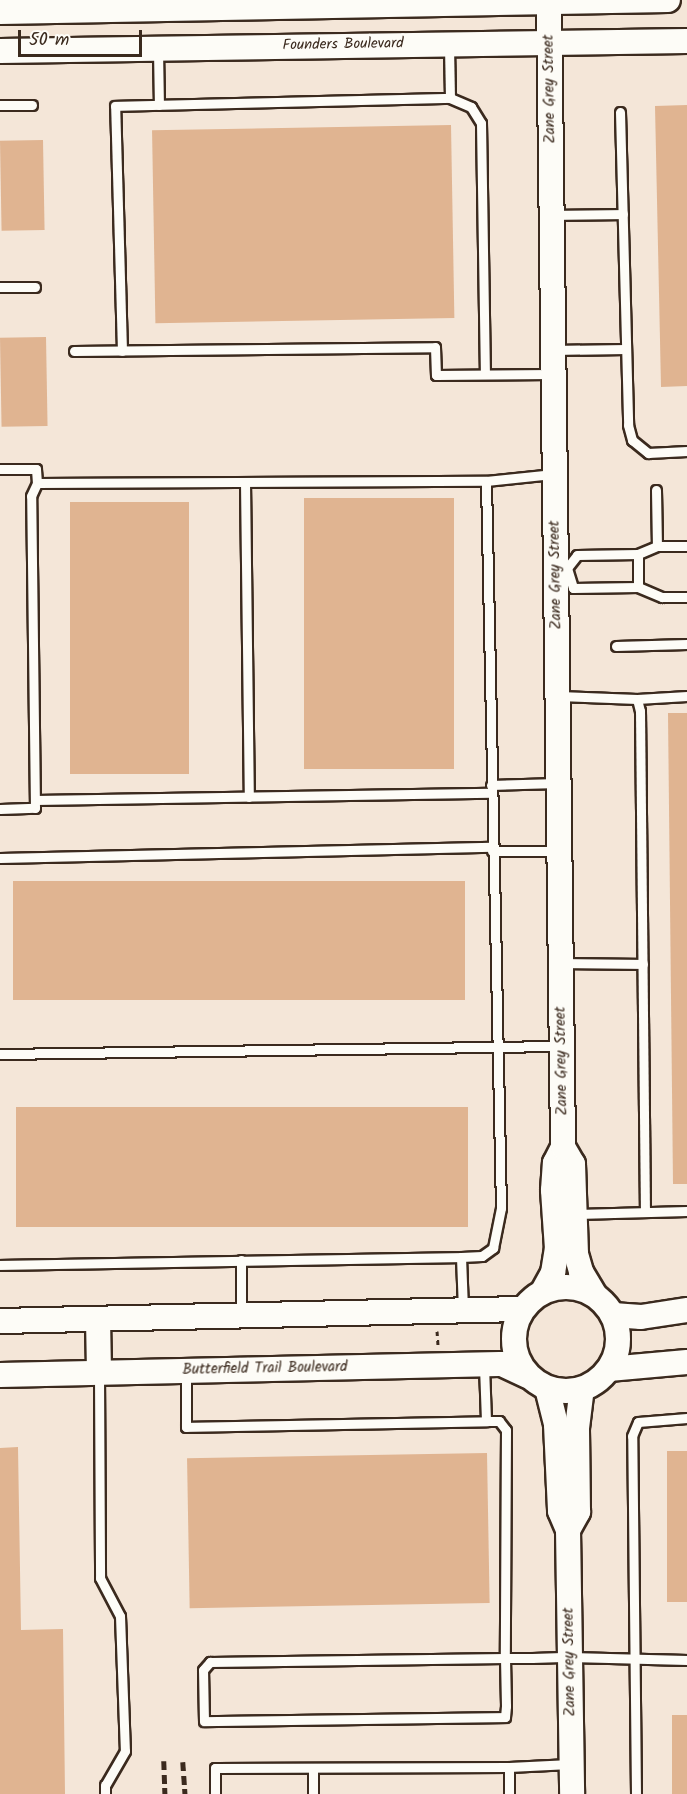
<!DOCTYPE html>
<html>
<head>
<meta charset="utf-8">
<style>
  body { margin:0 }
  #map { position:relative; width:687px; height:1794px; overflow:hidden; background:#f4e6d8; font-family:Kalam,sans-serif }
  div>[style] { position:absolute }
  .building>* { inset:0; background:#e0b491; transform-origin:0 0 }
  .path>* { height:3px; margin-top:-1.5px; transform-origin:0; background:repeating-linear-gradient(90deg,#3b2a1e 0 4.5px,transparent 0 9px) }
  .roads { filter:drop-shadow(2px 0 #3b2a1e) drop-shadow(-2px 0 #3b2a1e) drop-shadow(0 2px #3b2a1e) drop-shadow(0 -2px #3b2a1e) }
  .lane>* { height:9px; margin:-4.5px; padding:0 4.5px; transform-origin:4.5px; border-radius:4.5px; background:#fdfcf7 }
  .secondary>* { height:24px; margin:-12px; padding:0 12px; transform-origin:12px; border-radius:12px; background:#fdfcf7 }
  .secondary>.ring { margin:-12px; padding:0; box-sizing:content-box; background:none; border:24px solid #fdfcf7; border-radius:50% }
  .rail>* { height:4.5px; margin-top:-2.25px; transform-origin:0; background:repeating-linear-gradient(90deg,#3b2a1e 0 9px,transparent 0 13.5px) }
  span { translate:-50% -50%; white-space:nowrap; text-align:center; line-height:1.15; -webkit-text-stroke:4.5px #fdfcf7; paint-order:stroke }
  .street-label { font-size:15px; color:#3b2a1e }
  .scale { position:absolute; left:18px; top:30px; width:124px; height:27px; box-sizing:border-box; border:3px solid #3b2a1e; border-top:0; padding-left:8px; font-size:18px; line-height:21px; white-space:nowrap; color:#3b2a1e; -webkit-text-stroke:4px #fdfcf7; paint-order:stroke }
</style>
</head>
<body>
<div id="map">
  <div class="building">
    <i style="clip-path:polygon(687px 105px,687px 386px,661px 387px,655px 106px)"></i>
    <i style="left:451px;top:125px;width:193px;height:299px;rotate:89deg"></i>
    <i style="left:43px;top:140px;width:90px;height:43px;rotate:89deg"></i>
    <i style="left:46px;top:337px;width:89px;height:46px;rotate:89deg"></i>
    <i style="left:454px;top:498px;width:271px;height:150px;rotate:90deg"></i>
    <i style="left:189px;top:502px;width:272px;height:119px;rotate:90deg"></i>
    <i style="clip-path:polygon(668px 713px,687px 713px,687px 1184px,673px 1184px)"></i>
    <i style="left:465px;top:881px;width:119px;height:452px;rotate:90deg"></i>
    <i style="left:468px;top:1107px;width:120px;height:452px;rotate:90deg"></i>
    <i style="clip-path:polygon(18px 1447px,21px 1630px,63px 1629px,65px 1794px,0 1794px,0 1448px)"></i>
    <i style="left:667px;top:1451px;width:20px;height:151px"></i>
    <i style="left:487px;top:1453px;width:150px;height:300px;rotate:89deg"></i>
    <i style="left:672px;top:1715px;width:15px;height:79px"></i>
  </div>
  <div class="path">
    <i style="left:437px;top:1331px;width:14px;rotate:86deg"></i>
  </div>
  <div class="roads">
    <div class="lane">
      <i style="left:158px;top:50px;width:55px;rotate:89deg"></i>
      <i style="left:450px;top:98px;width:23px;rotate:23deg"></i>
      <i style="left:471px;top:107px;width:19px;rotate:58deg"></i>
      <i style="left:481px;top:123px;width:251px;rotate:89.1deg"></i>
      <i style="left:0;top:105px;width:32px"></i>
      <i style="left:620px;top:112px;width:313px;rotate:88.5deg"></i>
      <i style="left:628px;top:425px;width:16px;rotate:75deg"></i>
      <i style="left:632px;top:440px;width:21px;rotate:39deg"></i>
      <i style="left:648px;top:453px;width:39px;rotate:-3deg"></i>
      <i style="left:552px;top:215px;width:71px;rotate:-0.8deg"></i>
      <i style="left:0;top:287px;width:35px"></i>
      <i style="left:553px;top:350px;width:73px;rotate:-0.8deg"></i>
      <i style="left:74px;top:351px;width:361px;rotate:-0.6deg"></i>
      <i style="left:435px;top:347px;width:28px;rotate:88deg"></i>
      <i style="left:436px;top:375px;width:115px;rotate:-0.5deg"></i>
      <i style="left:122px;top:351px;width:245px;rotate:-91.6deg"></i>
      <i style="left:115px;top:106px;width:335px;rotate:-1.4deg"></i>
      <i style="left:450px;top:98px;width:52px;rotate:-91.1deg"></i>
      <i style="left:0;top:469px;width:36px"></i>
      <i style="left:36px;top:469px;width:14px;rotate:86deg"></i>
      <i style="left:37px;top:483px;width:449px;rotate:-0.3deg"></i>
      <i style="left:486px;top:481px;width:68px;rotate:-5.9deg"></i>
      <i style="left:245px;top:482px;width:315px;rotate:89.3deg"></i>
      <i style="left:656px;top:490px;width:56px;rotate:89deg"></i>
      <i style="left:638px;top:554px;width:33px;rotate:90deg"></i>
      <i style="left:567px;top:568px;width:21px;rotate:73deg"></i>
      <i style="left:573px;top:588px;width:65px;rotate:-0.9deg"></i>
      <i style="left:638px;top:587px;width:26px;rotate:23deg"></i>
      <i style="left:662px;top:597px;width:25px"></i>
      <i style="left:567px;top:568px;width:16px;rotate:-52deg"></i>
      <i style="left:577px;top:555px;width:61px;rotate:-0.9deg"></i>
      <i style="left:638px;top:554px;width:21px;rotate:-23deg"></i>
      <i style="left:657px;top:546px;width:30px"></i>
      <i style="left:616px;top:646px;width:71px;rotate:-1.6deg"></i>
      <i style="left:559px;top:696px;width:78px;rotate:2.2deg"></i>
      <i style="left:637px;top:699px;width:12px;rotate:76deg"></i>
      <i style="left:640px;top:711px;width:501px;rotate:89.43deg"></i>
      <i style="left:637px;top:699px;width:50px;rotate:-3.4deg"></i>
      <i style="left:491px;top:785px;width:67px;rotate:-1.7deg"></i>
      <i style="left:35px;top:800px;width:456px;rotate:-0.9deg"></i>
      <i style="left:0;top:809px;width:35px;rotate:-2deg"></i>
      <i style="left:35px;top:808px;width:312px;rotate:-90.7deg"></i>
      <i style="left:31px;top:496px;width:14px;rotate:-65deg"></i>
      <i style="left:492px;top:851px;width:67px"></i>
      <i style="left:0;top:858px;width:492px;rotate:-1.3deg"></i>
      <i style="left:561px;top:963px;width:82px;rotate:0.7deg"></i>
      <i style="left:0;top:1054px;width:562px;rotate:-0.82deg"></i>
      <i style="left:577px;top:1214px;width:110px;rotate:-1.6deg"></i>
      <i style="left:461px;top:1257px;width:21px;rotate:-3deg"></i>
      <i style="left:482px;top:1256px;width:14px;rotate:-36deg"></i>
      <i style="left:493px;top:1248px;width:41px;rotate:-78.7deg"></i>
      <i style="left:501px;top:1208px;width:727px;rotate:-91.18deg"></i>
      <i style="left:241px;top:1260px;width:54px;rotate:90deg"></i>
      <i style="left:0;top:1265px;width:461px;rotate:-1deg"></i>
      <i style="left:461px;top:1257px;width:52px;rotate:87.8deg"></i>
      <i style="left:484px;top:1366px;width:55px;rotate:87.9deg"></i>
      <i style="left:486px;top:1421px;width:13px"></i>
      <i style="left:499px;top:1421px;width:11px;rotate:52deg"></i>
      <i style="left:506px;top:1430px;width:228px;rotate:90.3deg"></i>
      <i style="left:505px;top:1658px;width:48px;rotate:88.8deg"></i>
      <i style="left:506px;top:1706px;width:11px;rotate:95deg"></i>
      <i style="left:505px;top:1717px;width:301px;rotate:179.2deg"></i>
      <i style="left:204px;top:1721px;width:51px;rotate:-91.1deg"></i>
      <i style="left:203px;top:1670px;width:11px;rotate:-49deg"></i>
      <i style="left:210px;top:1662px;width:295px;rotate:-0.8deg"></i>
      <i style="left:505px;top:1658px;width:27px"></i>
      <i style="left:532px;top:1658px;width:38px;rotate:-2deg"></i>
      <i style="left:570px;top:1657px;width:117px;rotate:1.5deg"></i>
      <i style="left:186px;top:1372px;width:55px;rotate:90deg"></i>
      <i style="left:186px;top:1427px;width:300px;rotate:-1.1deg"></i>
      <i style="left:99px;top:1375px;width:203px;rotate:89.7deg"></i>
      <i style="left:100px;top:1578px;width:43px;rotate:62.2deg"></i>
      <i style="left:120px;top:1616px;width:135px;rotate:87.9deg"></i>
      <i style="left:125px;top:1751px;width:39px;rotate:120deg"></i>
      <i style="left:105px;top:1785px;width:9px;rotate:90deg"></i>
      <i style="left:313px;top:1768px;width:26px;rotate:90deg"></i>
      <i style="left:215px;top:1794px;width:26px;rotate:-90deg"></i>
      <i style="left:215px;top:1768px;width:294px;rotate:-0.2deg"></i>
      <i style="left:509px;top:1794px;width:27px;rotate:-90deg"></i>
      <i style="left:509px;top:1767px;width:61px;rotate:-2.8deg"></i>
      <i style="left:636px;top:1794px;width:358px;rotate:-90.6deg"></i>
      <i style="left:632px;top:1436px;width:15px;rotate:-67deg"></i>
      <i style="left:638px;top:1422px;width:49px;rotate:-4.7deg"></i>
    </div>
    <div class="secondary">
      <i style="left:0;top:12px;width:668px;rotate:-1.03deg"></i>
      <i style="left:0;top:51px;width:687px;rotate:-0.83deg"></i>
      <i style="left:563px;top:1147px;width:20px;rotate:60deg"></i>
      <i style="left:573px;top:1164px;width:90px;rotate:88.1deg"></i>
      <i style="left:576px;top:1254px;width:19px;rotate:74deg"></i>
      <i style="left:581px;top:1272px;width:27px;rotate:59deg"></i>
      <i class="ring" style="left:514px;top:1287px;width:80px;height:80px"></i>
      <i style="left:543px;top:1291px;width:21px;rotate:-61deg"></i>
      <i style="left:553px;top:1273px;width:24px;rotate:-81deg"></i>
      <i style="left:557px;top:1249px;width:59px;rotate:-93.9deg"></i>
      <i style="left:553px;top:1190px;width:27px;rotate:-86deg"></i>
      <i style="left:555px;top:1163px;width:18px;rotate:-63deg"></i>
      <i style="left:563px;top:1147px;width:1144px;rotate:-90.7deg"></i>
      <i style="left:613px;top:1315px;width:28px;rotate:4deg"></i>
      <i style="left:641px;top:1317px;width:47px;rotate:-8.7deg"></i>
      <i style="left:98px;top:1319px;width:53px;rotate:88.9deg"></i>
      <i style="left:0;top:1321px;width:522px;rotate:-1.32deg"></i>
      <i style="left:609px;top:1369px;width:78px;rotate:-5.1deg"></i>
      <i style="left:0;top:1375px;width:502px;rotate:-1.26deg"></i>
      <i style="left:502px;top:1364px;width:29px;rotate:25deg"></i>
      <i style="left:547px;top:1388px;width:38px;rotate:76deg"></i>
      <i style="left:556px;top:1425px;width:86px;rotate:87.3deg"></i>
      <i style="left:560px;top:1511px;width:21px;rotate:67deg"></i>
      <i style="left:568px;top:1530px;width:264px;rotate:89.1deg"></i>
      <i style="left:568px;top:1530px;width:21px;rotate:-61deg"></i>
      <i style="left:578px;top:1512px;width:84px;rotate:-90.7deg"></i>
      <i style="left:577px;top:1428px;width:39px;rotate:-83deg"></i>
    </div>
  </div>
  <div class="rail">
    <i style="left:164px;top:1761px;width:33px;rotate:88deg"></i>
    <i style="left:183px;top:1762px;width:32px;rotate:86deg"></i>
  </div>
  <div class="street-label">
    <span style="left:343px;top:45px;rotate:-1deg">Founders Boulevard</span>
    <span style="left:550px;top:89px;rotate:-91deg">Zane Grey Street</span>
    <span style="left:556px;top:575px;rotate:-91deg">Zane Grey Street</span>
    <span style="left:562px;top:1061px;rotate:-91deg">Zane Grey Street</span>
    <span style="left:265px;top:1369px;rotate:-1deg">Butterfield Trail Boulevard</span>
    <span style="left:570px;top:1662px;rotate:-91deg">Zane Grey Street</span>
  </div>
  <div class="scale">50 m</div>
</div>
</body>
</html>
